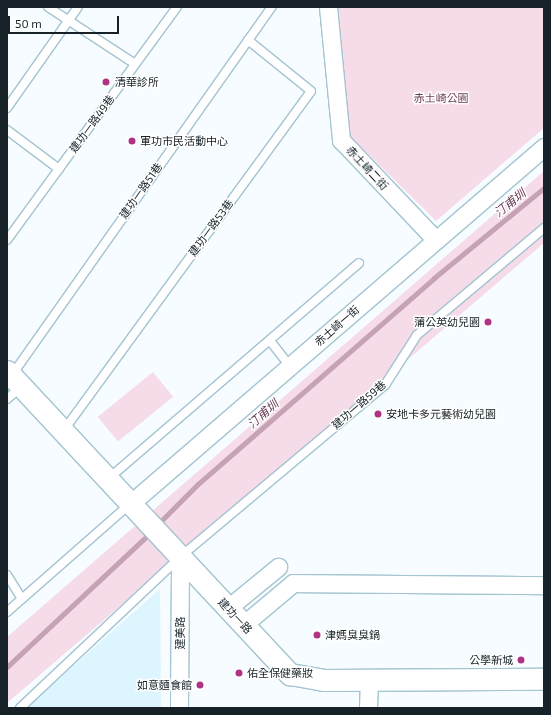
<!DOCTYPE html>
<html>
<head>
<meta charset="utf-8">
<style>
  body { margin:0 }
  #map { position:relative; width:551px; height:715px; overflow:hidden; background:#f6fcff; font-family:"Exo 2","Noto Sans TC",sans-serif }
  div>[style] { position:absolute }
  .built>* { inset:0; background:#dcf5ff }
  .green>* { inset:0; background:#f6dbe9; transform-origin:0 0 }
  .stream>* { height:4.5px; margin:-2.25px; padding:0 2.25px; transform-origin:2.25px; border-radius:2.25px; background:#c5a3b5 }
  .roads { filter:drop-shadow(1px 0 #a4c4d0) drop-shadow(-1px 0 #a4c4d0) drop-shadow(0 1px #a4c4d0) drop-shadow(0 -1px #a4c4d0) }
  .service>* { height:8px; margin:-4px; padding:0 4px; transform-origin:4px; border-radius:4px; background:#fff }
  .minor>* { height:17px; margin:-8.5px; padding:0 8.5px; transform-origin:8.5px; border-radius:8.5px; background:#fff }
  .tertiary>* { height:21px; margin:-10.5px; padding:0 10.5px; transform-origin:10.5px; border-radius:10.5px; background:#fff }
  .dots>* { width:11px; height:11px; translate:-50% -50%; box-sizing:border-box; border:2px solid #fff; border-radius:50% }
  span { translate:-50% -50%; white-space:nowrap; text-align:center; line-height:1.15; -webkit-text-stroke:3px #fff; paint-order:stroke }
  .poi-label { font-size:11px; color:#162227 }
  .left { translate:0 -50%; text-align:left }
  .right { translate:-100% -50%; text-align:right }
  .park-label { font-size:11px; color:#70415d }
  .street-label { font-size:11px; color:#162227 }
  .water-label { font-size:12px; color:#693a56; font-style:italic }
  .frame { position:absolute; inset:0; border:8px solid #162227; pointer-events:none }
  .scale { position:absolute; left:8px; top:16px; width:111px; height:18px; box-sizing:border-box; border:2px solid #162227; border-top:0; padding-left:5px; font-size:12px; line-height:14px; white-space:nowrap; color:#162227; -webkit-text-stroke:3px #fff; paint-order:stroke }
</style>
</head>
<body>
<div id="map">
  <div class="built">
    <i style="clip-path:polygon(160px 589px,161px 708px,26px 708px)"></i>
  </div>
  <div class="green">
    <i style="clip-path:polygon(337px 7px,544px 7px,544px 128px,436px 221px,350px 136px)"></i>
    <i style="clip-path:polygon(544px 171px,544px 243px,7px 703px,7px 637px)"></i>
    <i style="left:153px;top:372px;width:32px;height:71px;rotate:51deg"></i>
  </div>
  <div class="stream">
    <i style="left:158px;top:524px;width:55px;rotate:-45deg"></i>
    <i style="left:197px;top:485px;width:315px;rotate:-41.1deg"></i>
    <i style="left:434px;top:278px;width:142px;rotate:-39.3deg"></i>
    <i style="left:7px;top:667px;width:196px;rotate:-43.1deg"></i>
  </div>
  <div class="roads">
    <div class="service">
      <i style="left:48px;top:7px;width:104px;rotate:33.2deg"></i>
      <i style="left:7px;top:108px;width:123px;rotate:-54.9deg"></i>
      <i style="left:7px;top:130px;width:65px;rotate:36.9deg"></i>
      <i style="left:7px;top:240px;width:288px;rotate:-53.9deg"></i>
      <i style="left:271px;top:342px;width:31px;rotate:52deg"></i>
      <i style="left:12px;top:375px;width:451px;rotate:-54.8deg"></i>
      <i style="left:7px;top:399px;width:18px;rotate:-41deg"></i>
      <i style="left:64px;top:430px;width:419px;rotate:-53.9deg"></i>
      <i style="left:311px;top:91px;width:81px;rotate:-141deg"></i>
      <i style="left:108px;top:479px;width:331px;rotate:-40.7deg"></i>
      <i style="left:7px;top:575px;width:28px;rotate:58deg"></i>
      <i style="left:7px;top:612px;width:164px;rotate:-41.3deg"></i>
      <i style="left:20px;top:708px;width:220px;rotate:-43.3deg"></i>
      <i style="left:180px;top:557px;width:268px;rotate:-40deg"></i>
      <i style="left:385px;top:385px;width:59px;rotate:-57.4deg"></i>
      <i style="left:417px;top:335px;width:166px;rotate:-40.1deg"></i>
    </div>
    <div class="minor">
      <i style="left:328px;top:7px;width:134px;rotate:84.4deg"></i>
      <i style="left:341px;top:140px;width:138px;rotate:46.5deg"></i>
      <i style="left:130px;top:504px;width:547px;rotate:-40.77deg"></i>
      <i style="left:228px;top:608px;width:65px;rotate:-39.4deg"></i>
      <i style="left:243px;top:625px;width:65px;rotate:-40deg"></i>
      <i style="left:293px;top:583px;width:251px;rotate:0.5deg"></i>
      <i style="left:179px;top:708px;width:151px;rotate:-89.6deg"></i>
      <i style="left:368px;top:708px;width:28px;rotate:-88deg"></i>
    </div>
    <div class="tertiary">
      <i style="left:7px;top:371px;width:415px;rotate:47deg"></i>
      <i style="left:290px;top:674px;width:34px;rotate:10deg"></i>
      <i style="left:323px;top:680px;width:221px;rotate:-0.3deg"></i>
    </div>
  </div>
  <div class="dots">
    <i style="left:106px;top:82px;background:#af3385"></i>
    <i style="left:132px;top:141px;background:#af3385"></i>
    <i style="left:488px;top:322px;background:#af3385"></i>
    <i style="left:378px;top:414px;background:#af3385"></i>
    <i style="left:317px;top:635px;background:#af3385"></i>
    <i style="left:521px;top:660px;background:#af3385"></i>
    <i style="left:239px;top:673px;background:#af3385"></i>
    <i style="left:200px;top:685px;background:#af3385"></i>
  </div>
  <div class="poi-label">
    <span class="left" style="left:115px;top:82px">清華診所</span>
    <span class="left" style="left:140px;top:141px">軍功市民活動中心</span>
    <span class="right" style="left:480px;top:322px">蒲公英幼兒園</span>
    <span class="left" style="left:386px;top:414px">安地卡多元藝術幼兒園</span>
    <span class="left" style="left:325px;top:635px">津媽臭臭鍋</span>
    <span class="right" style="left:513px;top:660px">公學新城</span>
    <span class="left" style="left:247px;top:673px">佑全保健藥妝</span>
    <span class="right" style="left:192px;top:685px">如意麵食館</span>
  </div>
  <div class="park-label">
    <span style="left:441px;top:98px">赤土崎公園</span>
  </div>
  <div class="street-label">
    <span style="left:92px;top:124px;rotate:-54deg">建功一路49巷</span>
    <span style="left:367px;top:168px;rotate:47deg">赤土崎二街</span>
    <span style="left:141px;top:191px;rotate:-55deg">建功一路51巷</span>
    <span style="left:211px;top:228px;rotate:-54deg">建功一路53巷</span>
    <span style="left:337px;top:326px;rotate:-41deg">赤土崎一街</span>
    <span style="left:359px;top:405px;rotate:-41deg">建功一路59巷</span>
    <span style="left:235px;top:616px;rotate:47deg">建功一路</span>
    <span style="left:180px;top:633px;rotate:-90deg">建美路</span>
  </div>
  <div class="water-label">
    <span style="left:510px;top:203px;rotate:-39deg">汀甫圳</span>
    <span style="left:263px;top:414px;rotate:-41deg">汀甫圳</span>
  </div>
  <div class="frame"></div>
  <div class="scale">50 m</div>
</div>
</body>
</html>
